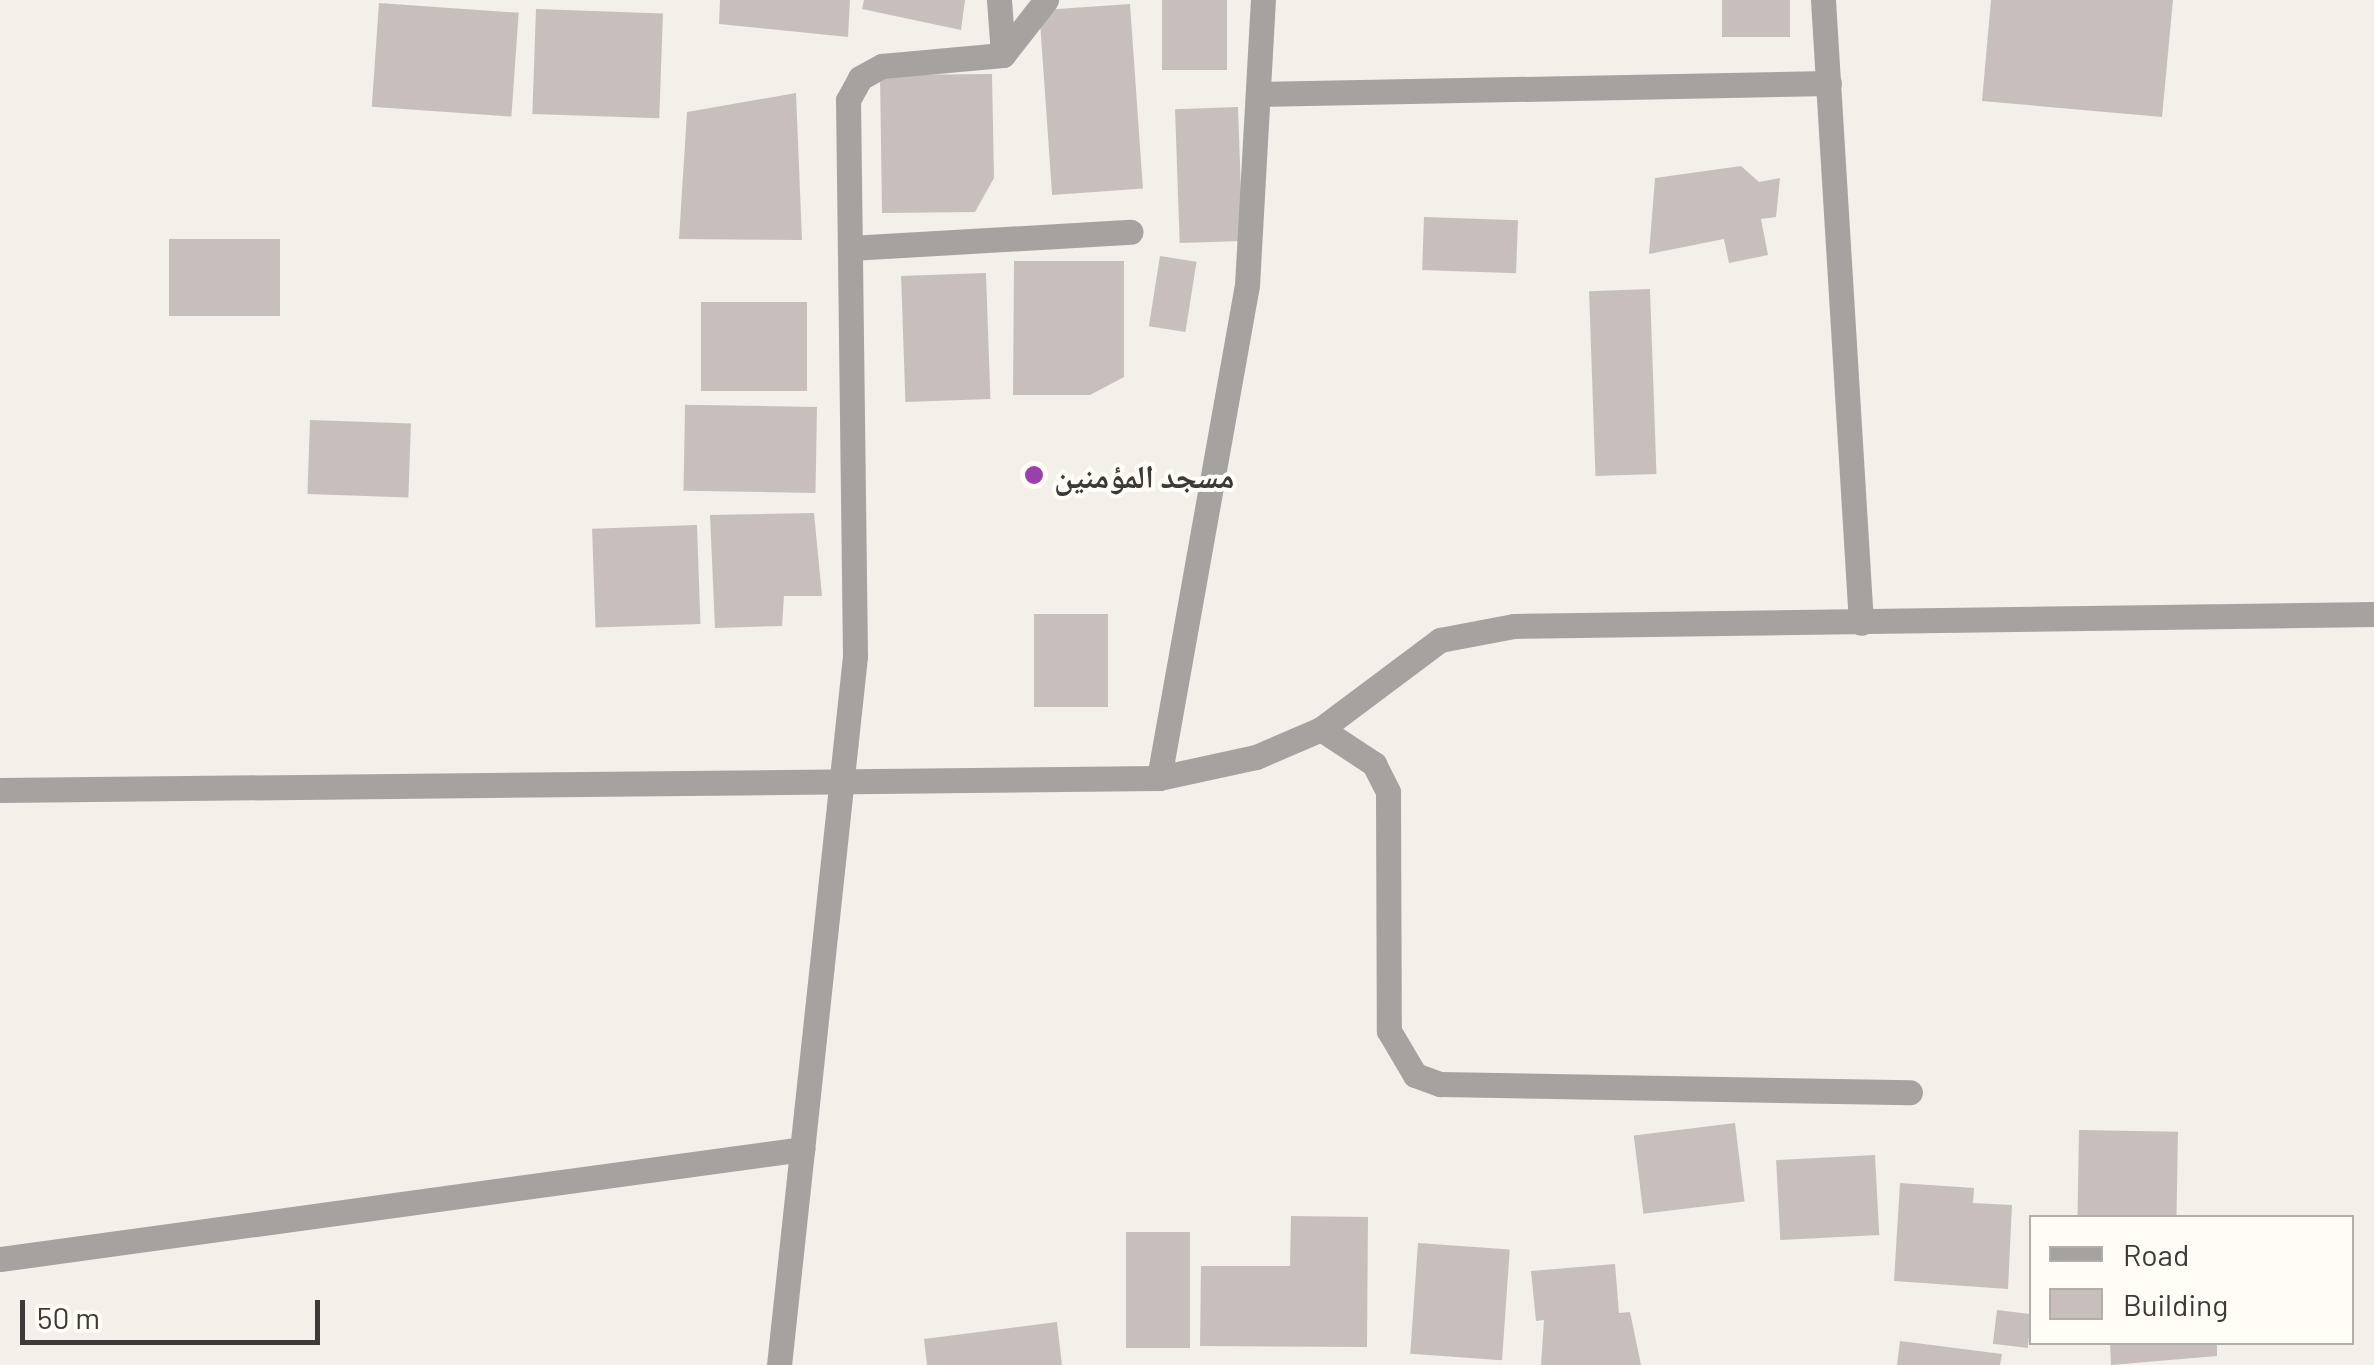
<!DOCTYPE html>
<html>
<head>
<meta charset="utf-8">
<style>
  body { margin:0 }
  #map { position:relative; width:2374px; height:1365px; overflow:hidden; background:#f2f0e8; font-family:Barlow,"Noto Naskh Arabic",sans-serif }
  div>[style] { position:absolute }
  .building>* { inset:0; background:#c8bfbc; transform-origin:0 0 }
  .street>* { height:25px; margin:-12.5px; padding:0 12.5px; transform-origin:12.5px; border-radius:12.5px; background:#a5a2a0 }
  .dots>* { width:28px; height:28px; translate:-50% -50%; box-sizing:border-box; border:5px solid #fffdf6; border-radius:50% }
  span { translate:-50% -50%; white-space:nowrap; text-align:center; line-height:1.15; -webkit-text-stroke:8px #fffdf6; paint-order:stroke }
  .poi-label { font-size:32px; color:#3b3a37; font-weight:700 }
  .left { translate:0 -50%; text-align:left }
  .legend { position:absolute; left:2029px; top:1215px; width:325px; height:130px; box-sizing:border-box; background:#fffdf6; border:2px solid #b1afaa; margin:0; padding:12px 18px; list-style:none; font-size:30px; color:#3b3a37 }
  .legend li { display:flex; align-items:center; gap:20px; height:50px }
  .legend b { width:50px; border:2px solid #b1afaa }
  .scale { position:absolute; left:20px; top:1300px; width:300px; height:45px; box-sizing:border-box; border:5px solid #3b3a37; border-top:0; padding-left:12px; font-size:30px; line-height:35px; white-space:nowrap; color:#3b3a37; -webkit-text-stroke:8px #fffdf6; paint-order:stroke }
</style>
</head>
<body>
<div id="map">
  <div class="building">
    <i style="clip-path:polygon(720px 0,850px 0,848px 37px,719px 24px)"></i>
    <i style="clip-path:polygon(864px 0,965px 0,961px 30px,862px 9px)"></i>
    <i style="left:1162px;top:0;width:65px;height:70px"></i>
    <i style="left:1722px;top:0;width:68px;height:37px"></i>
    <i style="clip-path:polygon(1991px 0,2173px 0,2162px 117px,1982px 101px)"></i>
    <i style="left:379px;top:3px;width:140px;height:104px;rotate:4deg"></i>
    <i style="left:1130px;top:4px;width:185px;height:91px;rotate:86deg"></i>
    <i style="left:536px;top:9px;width:127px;height:105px;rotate:2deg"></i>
    <i style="clip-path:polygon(992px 74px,994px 178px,975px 212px,882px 213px,880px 75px)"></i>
    <i style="clip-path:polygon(796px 93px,802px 240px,679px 239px,687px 112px)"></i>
    <i style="left:1238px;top:107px;width:134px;height:63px;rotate:88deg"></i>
    <i style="clip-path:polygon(1741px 166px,1759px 182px,1780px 178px,1776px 217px,1761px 219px,1768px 255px,1729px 263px,1724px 239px,1649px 254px,1655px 178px)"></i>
    <i style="left:1424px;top:217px;width:94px;height:53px;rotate:2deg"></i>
    <i style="left:280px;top:239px;width:77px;height:111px;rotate:90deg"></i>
    <i style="left:1160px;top:256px;width:37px;height:71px;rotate:9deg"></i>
    <i style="clip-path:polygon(1014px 261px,1124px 261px,1124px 377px,1090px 395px,1013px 395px)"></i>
    <i style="left:986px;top:273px;width:126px;height:85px;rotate:88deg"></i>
    <i style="left:1650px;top:289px;width:185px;height:61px;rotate:88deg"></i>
    <i style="left:807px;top:302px;width:89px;height:106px;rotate:90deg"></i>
    <i style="left:817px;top:407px;width:86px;height:132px;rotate:91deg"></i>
    <i style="left:310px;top:420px;width:101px;height:74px;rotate:2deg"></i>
    <i style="clip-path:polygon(814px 513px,822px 596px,784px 596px,782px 626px,715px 628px,710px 515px)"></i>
    <i style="left:697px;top:525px;width:99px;height:105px;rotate:88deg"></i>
    <i style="left:1034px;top:614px;width:74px;height:93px"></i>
    <i style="left:1735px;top:1123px;width:79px;height:102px;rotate:83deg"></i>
    <i style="left:2079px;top:1130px;width:99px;height:88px;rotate:1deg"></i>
    <i style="left:1875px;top:1155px;width:80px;height:99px;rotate:87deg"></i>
    <i style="clip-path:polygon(1900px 1183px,1974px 1188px,1973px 1203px,2012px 1205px,2008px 1289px,1894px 1281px)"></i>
    <i style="clip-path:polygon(1291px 1216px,1368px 1217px,1367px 1347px,1200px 1346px,1201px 1266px,1290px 1266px)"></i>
    <i style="left:1126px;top:1232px;width:64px;height:116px"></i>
    <i style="left:1418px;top:1243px;width:92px;height:111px;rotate:4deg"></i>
    <i style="clip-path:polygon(1615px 1264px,1619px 1313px,1630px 1312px,1641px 1365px,1541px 1365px,1544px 1320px,1536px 1321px,1531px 1271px)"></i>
    <i style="left:1997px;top:1310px;width:35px;height:34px;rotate:7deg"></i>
    <i style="clip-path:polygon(1057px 1322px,1062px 1365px,927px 1365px,924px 1339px)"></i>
    <i style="clip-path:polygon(1900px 1341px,2002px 1354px,2000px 1365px,1897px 1365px)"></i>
    <i style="clip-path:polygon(2110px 1342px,2217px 1342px,2217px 1356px,2111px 1365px)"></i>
  </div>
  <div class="street">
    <i style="left:999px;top:0;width:55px;rotate:85.8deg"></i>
    <i style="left:1823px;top:0;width:624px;rotate:86.51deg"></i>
    <i style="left:1258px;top:94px;width:571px;rotate:-1.1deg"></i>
    <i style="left:850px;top:248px;width:281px;rotate:-3.3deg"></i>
    <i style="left:1321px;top:729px;width:64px;rotate:33.4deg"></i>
    <i style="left:1374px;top:764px;width:31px;rotate:63deg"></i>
    <i style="left:1388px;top:792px;width:239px;rotate:89.8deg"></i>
    <i style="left:1389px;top:1031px;width:51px;rotate:59.4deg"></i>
    <i style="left:1415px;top:1075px;width:27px;rotate:20deg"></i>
    <i style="left:1440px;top:1084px;width:470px;rotate:1deg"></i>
    <i style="left:1159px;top:778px;width:501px;rotate:-79.88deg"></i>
    <i style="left:1247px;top:285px;width:285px;rotate:-86.8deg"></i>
    <i style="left:0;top:790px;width:1159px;rotate:-0.59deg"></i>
    <i style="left:1159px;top:778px;width:99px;rotate:-12.2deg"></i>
    <i style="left:1256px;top:757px;width:71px;rotate:-23.3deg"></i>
    <i style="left:1321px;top:729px;width:149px;rotate:-36.8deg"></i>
    <i style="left:1440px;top:640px;width:75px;rotate:-10.7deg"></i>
    <i style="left:1514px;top:626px;width:860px;rotate:-0.8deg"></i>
    <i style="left:0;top:1259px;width:810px;rotate:-7.8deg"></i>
    <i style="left:779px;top:1365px;width:713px;rotate:-83.88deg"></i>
    <i style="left:855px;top:656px;width:556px;rotate:-90.72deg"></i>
    <i style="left:848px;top:100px;width:25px;rotate:-61deg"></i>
    <i style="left:860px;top:78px;width:25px;rotate:-29deg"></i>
    <i style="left:882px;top:66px;width:121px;rotate:-5.2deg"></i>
    <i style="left:1003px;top:55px;width:70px;rotate:-52deg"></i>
  </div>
  <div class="dots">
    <i style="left:1034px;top:475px;background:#9940ac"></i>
  </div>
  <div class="poi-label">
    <span class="left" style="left:1054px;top:475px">مسجد المؤمنين</span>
  </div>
  <ul class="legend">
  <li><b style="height:12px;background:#a5a2a0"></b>Road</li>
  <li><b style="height:28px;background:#c8bfbc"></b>Building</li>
  </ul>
  <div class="scale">50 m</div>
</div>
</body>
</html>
